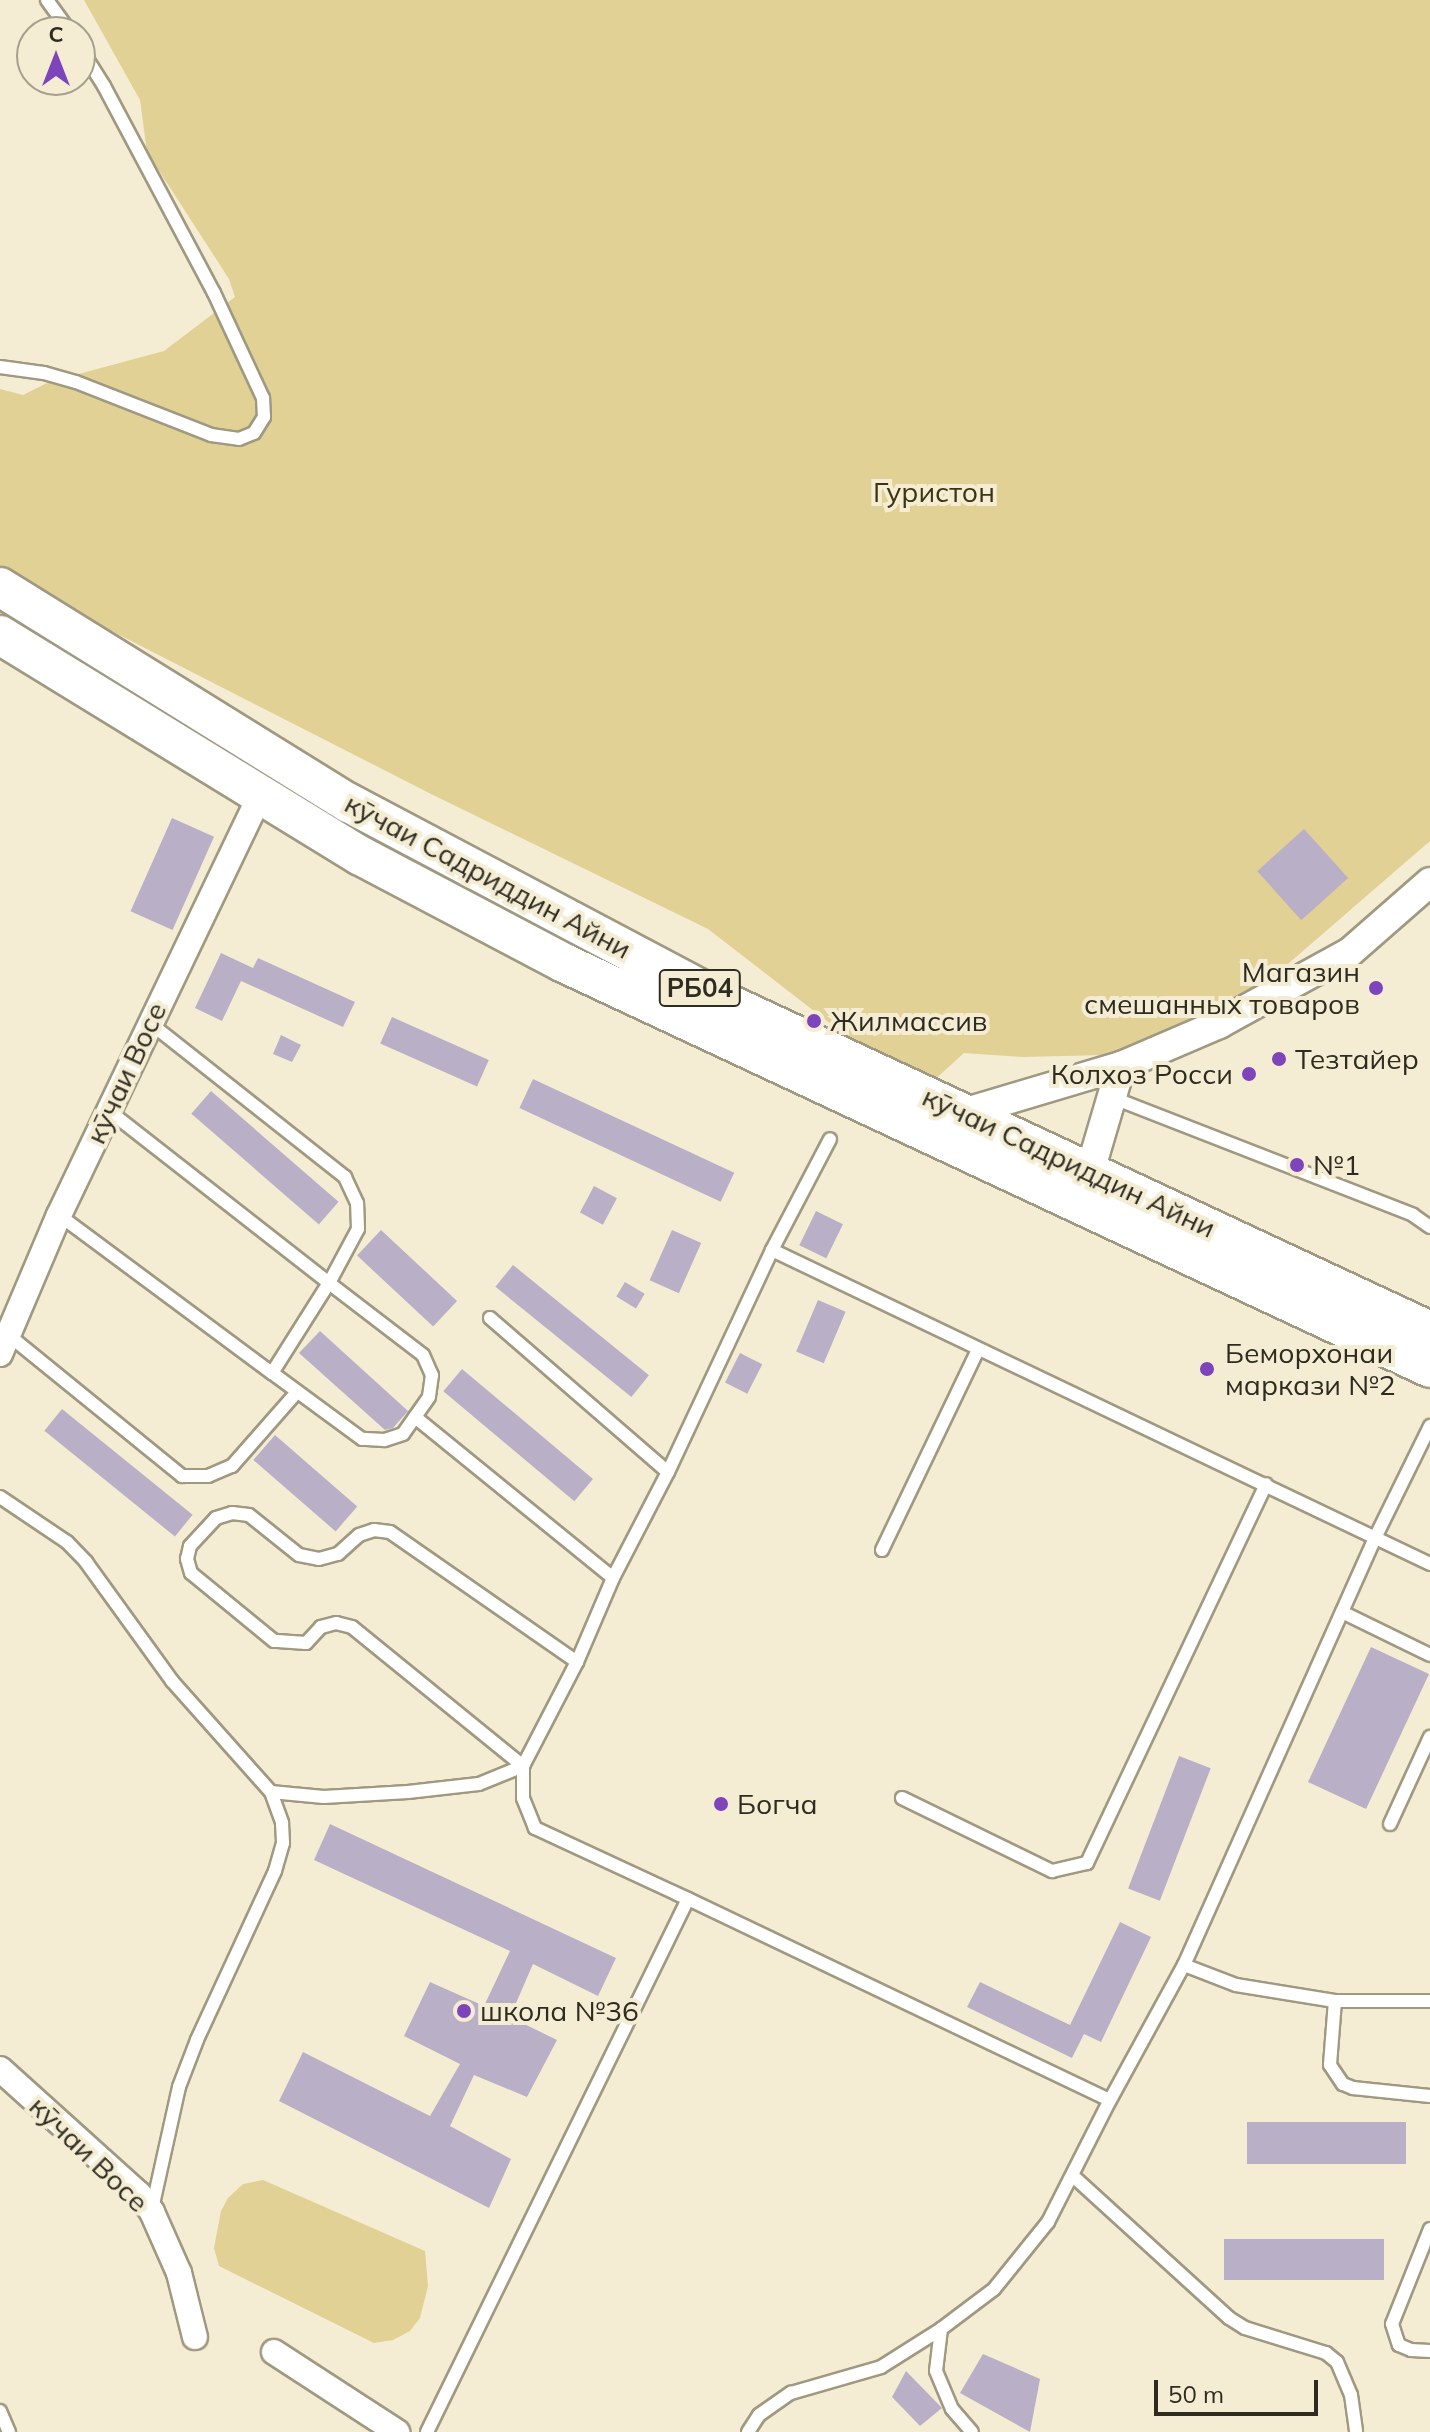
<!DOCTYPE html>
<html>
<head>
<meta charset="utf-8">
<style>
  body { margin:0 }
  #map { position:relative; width:1430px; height:2432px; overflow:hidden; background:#f4edd3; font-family:Mulish,sans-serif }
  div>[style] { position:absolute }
  .green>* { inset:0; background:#e1d195 }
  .building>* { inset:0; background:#b9b0c8; transform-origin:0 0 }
  .roads { filter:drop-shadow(2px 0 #a09981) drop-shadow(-2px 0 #a09981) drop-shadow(0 2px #a09981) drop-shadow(0 -2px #a09981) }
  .service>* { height:12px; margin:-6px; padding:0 6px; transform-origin:6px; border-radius:6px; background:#fff }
  .minor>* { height:24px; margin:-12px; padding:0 12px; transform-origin:12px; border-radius:12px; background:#fff }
  .tertiary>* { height:28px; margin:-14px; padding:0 14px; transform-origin:14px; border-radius:14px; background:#fff }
  .trunk>* { height:38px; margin:-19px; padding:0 19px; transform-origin:19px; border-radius:19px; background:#fff }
  .dots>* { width:22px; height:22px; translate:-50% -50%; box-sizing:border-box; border:4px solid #f4edd3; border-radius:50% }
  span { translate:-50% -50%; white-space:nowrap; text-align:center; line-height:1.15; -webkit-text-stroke:8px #f4edd3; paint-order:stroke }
  .shield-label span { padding:2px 6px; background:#f4edd3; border:2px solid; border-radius:6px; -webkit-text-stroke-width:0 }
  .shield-label { font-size:26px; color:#2e2b21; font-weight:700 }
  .park-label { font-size:28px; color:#3d3411 }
  .street-label { font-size:28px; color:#2e2b21 }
  .poi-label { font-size:28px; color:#2e2b21 }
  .right { translate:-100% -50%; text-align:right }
  .left { translate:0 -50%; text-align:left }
  .north { position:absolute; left:16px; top:16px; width:80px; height:80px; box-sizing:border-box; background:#f4edd3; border:2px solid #a59f8c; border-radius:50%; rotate:0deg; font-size:22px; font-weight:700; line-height:32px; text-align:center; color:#2e2b21 }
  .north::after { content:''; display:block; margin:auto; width:28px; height:36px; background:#7e44bb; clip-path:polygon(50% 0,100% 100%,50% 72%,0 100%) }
  .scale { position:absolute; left:1154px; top:2380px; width:164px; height:36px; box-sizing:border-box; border:4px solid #2e2b21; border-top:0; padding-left:10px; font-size:24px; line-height:28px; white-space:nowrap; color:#2e2b21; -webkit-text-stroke:6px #f4edd3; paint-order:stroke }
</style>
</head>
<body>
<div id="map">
  <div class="green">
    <i style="clip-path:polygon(84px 0,1430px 0,1430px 841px,1185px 1053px,1022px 1057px,964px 1053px,920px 1093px,708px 929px,433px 795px,0 574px,0 389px,23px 395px,49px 382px,164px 351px,235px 297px,229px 279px,147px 152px,140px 100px)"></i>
    <i style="clip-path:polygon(263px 2180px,425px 2251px,428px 2286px,420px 2318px,410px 2331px,393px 2340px,374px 2343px,219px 2266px,214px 2248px,221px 2211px,228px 2198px,243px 2184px)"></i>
  </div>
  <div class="building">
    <i style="left:172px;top:818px;width:46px;height:102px;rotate:24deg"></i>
    <i style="left:1304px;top:829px;width:66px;height:63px;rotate:48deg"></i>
    <i style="clip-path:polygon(221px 953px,253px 968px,258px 958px,355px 1002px,343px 1027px,241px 981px,222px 1021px,195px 1008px)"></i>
    <i style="left:392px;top:1017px;width:106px;height:29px;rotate:24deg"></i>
    <i style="clip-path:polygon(281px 1035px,301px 1045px,292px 1062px,273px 1054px)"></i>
    <i style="left:533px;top:1079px;width:222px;height:32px;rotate:25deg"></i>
    <i style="left:211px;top:1091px;width:169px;height:30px;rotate:41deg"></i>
    <i style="left:594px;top:1186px;width:26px;height:30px;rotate:28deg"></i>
    <i style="left:816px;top:1211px;width:30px;height:38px;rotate:26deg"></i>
    <i style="left:381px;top:1230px;width:104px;height:35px;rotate:43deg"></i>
    <i style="left:672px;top:1230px;width:32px;height:55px;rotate:24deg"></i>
    <i style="left:513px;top:1265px;width:175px;height:28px;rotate:39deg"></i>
    <i style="left:625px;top:1282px;width:23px;height:17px;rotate:31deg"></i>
    <i style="left:818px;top:1300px;width:30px;height:56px;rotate:23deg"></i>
    <i style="clip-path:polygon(320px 1331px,408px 1411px,393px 1428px,385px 1430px,299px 1353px)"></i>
    <i style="left:740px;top:1353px;width:25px;height:33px;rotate:27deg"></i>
    <i style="left:462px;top:1369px;width:171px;height:29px;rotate:40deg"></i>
    <i style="left:62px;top:1409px;width:168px;height:28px;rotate:39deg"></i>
    <i style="left:275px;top:1435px;width:109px;height:33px;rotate:41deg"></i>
    <i style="left:1371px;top:1647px;width:64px;height:149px;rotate:25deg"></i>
    <i style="left:1179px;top:1756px;width:34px;height:142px;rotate:21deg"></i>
    <i style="clip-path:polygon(330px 1824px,616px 1958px,598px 1996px,533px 1964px,510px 2017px,557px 2040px,527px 2097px,474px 2075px,450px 2126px,511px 2159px,489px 2208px,279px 2101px,303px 2052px,430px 2116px,460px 2064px,404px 2036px,430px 1982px,484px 2006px,510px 1951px,314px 1860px)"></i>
    <i style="clip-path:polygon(1120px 1922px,1151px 1937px,1101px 2042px,1084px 2034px,1072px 2058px,967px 2007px,980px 1982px,1070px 2025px)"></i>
    <i style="left:1247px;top:2122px;width:159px;height:42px"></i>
    <i style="left:1224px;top:2239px;width:160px;height:41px"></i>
    <i style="clip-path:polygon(983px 2354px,1040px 2379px,1030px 2432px,960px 2393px)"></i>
    <i style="clip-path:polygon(906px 2371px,942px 2408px,920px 2426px,892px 2397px)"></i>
  </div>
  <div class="roads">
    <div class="service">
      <i style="left:47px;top:0;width:39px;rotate:54deg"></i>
      <i style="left:0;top:367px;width:44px;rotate:7.8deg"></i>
      <i style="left:44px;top:373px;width:33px;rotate:16deg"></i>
      <i style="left:76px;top:382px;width:145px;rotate:21.4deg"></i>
      <i style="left:211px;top:435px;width:28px;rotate:8deg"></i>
      <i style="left:239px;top:439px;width:16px;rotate:-22deg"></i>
      <i style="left:254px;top:433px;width:19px;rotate:-58deg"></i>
      <i style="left:264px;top:417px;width:19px;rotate:-93deg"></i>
      <i style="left:263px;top:398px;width:116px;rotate:-115deg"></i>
      <i style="left:214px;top:293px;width:234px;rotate:-118deg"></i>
      <i style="left:104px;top:86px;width:45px;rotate:-122.3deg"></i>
      <i style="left:1111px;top:1097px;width:324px;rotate:21.3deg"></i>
      <i style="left:1413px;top:1215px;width:21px;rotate:35deg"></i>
      <i style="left:109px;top:1111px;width:279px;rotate:38deg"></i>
      <i style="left:329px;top:1283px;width:118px;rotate:37.5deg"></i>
      <i style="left:423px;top:1355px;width:22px;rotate:66deg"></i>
      <i style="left:432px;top:1375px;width:22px;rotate:98deg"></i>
      <i style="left:429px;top:1397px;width:45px;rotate:125.1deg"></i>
      <i style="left:403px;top:1434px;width:20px;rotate:162deg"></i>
      <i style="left:384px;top:1440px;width:22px;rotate:-177deg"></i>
      <i style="left:362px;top:1439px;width:112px;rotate:-143.7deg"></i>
      <i style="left:272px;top:1373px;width:107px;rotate:-57.7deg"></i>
      <i style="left:329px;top:1283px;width:61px;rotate:-61.8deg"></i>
      <i style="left:358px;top:1229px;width:26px;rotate:-92deg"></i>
      <i style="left:357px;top:1203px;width:29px;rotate:-115deg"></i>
      <i style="left:345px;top:1177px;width:250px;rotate:-141.7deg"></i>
      <i style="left:59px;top:1215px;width:265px;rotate:36.6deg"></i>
      <i style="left:772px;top:1250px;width:729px;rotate:25.51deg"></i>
      <i style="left:490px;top:1318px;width:235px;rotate:40.9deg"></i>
      <i style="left:6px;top:1333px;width:227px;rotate:39.1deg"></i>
      <i style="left:182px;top:1476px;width:26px"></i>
      <i style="left:208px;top:1476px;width:26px;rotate:-23deg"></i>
      <i style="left:232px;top:1466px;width:98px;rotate:-48.7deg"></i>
      <i style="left:415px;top:1417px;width:255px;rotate:39.1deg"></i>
      <i style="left:0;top:1497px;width:81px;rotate:33.9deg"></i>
      <i style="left:67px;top:1542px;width:28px;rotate:46deg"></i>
      <i style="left:86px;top:1562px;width:147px;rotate:54.1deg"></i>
      <i style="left:172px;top:1681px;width:149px;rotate:48.3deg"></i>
      <i style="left:271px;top:1792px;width:33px;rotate:70deg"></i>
      <i style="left:282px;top:1823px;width:20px;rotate:87deg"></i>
      <i style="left:283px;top:1843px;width:29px;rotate:106deg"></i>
      <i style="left:275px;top:1871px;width:186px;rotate:114.8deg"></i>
      <i style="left:197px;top:2040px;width:50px;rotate:111deg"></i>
      <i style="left:179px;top:2087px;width:125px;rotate:102.5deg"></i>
      <i style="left:882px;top:1550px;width:222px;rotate:-64.4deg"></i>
      <i style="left:1342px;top:1612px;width:98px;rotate:26deg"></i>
      <i style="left:271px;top:1792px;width:53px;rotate:5.4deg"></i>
      <i style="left:324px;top:1797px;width:84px;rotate:-3.4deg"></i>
      <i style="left:408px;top:1792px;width:71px;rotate:-6.4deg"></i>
      <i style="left:479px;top:1784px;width:48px;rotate:-22.2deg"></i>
      <i style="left:523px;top:1766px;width:220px;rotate:-140.9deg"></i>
      <i style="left:352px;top:1627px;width:16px;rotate:-166deg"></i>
      <i style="left:336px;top:1623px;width:16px;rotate:165deg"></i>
      <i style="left:321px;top:1627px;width:22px;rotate:133deg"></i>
      <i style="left:306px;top:1643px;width:32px;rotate:-176deg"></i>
      <i style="left:274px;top:1641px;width:107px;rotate:-140.7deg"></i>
      <i style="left:191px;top:1573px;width:15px;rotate:-106deg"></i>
      <i style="left:187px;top:1559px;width:13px;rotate:-77deg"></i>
      <i style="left:190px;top:1546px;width:38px;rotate:-47deg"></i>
      <i style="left:216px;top:1518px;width:17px;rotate:-17deg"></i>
      <i style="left:232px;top:1513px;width:17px;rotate:7deg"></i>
      <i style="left:249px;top:1515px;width:64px;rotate:38.7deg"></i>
      <i style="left:299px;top:1555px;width:20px;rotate:11deg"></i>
      <i style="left:319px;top:1559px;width:20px;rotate:-15deg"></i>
      <i style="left:338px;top:1554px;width:28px;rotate:-42deg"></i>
      <i style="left:359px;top:1535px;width:16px;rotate:-18deg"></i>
      <i style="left:374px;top:1530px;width:16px;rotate:7deg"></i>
      <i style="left:390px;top:1532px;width:228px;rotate:34.8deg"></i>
      <i style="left:902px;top:1798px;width:167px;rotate:26deg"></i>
      <i style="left:1052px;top:1871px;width:36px;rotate:-13deg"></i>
      <i style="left:1087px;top:1863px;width:419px;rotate:-64.7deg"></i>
      <i style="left:1390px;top:1824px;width:96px;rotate:-65.3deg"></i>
      <i style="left:688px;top:1899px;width:467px;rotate:25.5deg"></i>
      <i style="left:1184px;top:1965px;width:56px;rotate:21deg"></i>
      <i style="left:1236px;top:1985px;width:100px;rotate:9.2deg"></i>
      <i style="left:1335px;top:2001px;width:64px;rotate:94.5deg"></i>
      <i style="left:1330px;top:2065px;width:23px;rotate:56deg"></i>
      <i style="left:1343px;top:2084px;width:11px;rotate:22deg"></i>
      <i style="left:1353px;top:2088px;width:77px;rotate:5.9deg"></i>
      <i style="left:1335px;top:2001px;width:95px"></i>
      <i style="left:1073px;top:2176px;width:211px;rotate:42.3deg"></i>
      <i style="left:1229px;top:2318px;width:19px;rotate:32deg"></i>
      <i style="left:1245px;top:2328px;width:85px;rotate:17.2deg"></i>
      <i style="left:1326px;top:2353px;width:14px;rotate:39deg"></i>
      <i style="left:1337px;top:2362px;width:36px;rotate:67deg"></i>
      <i style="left:1351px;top:2395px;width:37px;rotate:82deg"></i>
      <i style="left:1430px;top:2229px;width:102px;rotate:111.8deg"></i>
      <i style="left:1392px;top:2324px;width:22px;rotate:72deg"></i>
      <i style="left:1399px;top:2345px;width:13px;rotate:23deg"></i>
      <i style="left:1411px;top:2350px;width:19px;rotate:3deg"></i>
      <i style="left:941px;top:2329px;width:42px;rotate:96.8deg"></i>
      <i style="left:936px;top:2371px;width:41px;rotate:67.2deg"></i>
      <i style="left:952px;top:2409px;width:30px;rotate:49deg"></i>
      <i style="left:0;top:2411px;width:23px;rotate:67deg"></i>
      <i style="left:427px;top:2432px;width:593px;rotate:-63.91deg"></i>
      <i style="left:688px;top:1899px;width:169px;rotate:-155.1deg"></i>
      <i style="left:535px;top:1828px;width:32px;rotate:-112deg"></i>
      <i style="left:523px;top:1798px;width:32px;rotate:-90deg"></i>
      <i style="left:523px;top:1766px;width:117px;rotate:-62.6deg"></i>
      <i style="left:577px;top:1662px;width:91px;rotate:-66.8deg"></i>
      <i style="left:613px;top:1578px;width:119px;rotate:-62.6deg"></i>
      <i style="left:668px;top:1472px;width:245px;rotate:-64.9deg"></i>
      <i style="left:772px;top:1250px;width:125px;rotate:-62.4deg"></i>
      <i style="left:748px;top:2432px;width:20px;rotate:-57deg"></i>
      <i style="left:759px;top:2415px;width:39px;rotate:-35deg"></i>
      <i style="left:791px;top:2393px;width:94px;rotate:-16.1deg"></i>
      <i style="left:881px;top:2367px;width:71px;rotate:-32.3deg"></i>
      <i style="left:941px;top:2329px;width:66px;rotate:-37deg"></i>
      <i style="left:994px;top:2289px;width:86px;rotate:-51.1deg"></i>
      <i style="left:1048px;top:2222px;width:137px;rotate:-63.1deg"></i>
      <i style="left:1110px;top:2100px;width:154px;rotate:-61.3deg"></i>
      <i style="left:1184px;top:1965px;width:468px;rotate:-65.9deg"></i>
      <i style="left:1375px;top:1538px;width:125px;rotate:-63.8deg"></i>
    </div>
    <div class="minor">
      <i style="left:0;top:1354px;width:151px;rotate:-67deg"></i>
      <i style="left:59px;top:1215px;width:465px;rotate:-64.4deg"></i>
      <i style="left:0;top:2069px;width:187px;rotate:42deg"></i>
      <i style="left:139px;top:2194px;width:22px;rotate:54deg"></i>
      <i style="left:152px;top:2212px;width:67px;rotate:66.1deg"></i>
      <i style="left:179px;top:2273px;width:66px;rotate:76deg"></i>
      <i style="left:274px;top:2352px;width:147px;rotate:33deg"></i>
    </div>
    <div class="tertiary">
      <i style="left:963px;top:1113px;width:165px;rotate:-16.6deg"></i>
      <i style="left:1121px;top:1066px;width:107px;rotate:-23.2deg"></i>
      <i style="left:1219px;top:1024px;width:149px;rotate:-28.8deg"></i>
      <i style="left:1350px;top:952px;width:106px;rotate:-41.2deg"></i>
      <i style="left:1090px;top:1171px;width:109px;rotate:-73.6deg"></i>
    </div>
    <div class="trunk">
      <i style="left:0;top:587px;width:410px;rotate:31.8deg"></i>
      <i style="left:349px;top:803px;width:430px;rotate:27.9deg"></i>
      <i style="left:729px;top:1004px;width:774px;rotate:25.01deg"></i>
      <i style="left:0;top:635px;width:423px;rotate:31.5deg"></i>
      <i style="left:361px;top:856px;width:229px;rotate:27.8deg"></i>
      <i style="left:564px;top:963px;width:956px;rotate:25.06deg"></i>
    </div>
  </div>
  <div class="dots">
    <i style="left:1376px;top:988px;background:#7e44bb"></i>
    <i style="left:814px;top:1021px;background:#7e44bb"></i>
    <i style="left:1279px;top:1059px;background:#7e44bb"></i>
    <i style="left:1249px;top:1074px;background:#7e44bb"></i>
    <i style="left:1297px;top:1165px;background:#7e44bb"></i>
    <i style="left:1207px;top:1369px;background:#7e44bb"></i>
    <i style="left:721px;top:1804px;background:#7e44bb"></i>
    <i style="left:464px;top:2011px;background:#7e44bb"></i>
  </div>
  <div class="shield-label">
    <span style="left:700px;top:988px">РБ04</span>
  </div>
  <div class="park-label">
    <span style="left:934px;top:492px">Гуристон</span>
  </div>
  <div class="street-label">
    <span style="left:488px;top:876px;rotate:28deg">кӯчаи Садриддин Айни</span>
    <span style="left:126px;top:1073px;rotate:-65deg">кӯчаи Восе</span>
    <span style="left:1069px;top:1162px;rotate:25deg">кӯчаи Садриддин Айни</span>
    <span style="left:89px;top:2154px;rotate:44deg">кӯчаи Восе</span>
  </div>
  <div class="poi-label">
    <span class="right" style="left:1360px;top:988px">Магазин<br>смешанных товаров</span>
    <span class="left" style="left:830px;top:1021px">Жилмассив</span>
    <span class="left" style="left:1295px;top:1059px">Тезтайер</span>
    <span class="right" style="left:1233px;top:1074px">Колхоз Росси</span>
    <span class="left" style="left:1313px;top:1165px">№1</span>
    <span class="left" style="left:1225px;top:1369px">Беморхонаи<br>маркази №2</span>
    <span class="left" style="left:737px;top:1804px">Богча</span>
    <span class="left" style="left:480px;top:2011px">школа №36</span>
  </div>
  <div class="north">С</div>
  <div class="scale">50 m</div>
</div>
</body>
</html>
